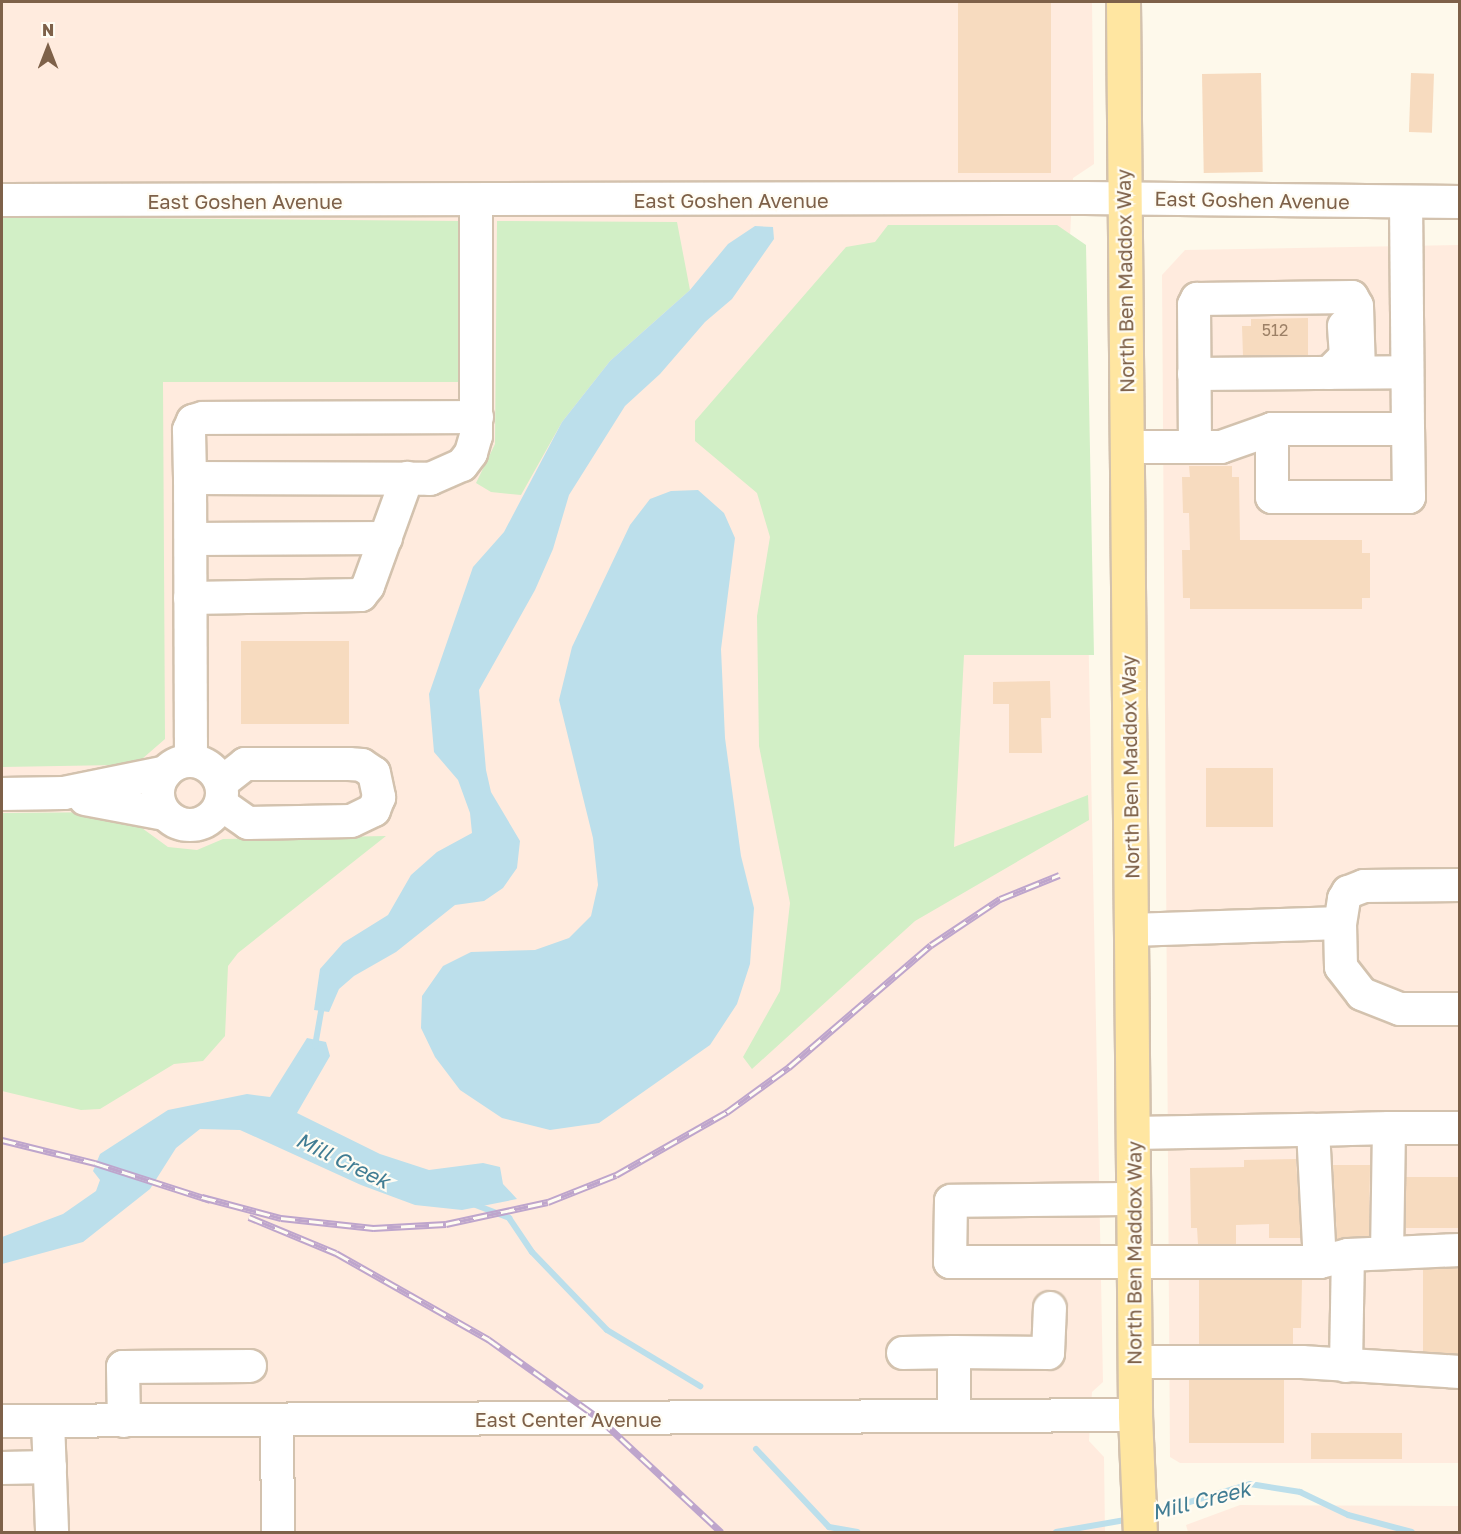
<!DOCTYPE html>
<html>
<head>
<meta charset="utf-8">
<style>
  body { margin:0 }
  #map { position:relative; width:1461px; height:1534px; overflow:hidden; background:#fef9eb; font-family:"Golos Text",sans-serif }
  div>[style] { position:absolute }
  .commercial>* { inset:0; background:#ffebde }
  .green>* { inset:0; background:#d2efc6 }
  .water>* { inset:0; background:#bcdfeb }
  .stream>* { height:6px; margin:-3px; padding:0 3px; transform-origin:3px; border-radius:3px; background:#bcdfeb }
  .building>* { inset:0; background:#f7dbbf; transform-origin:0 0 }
  .roads { filter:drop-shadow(2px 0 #d3c2ae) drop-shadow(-2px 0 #d3c2ae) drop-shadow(0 2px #d3c2ae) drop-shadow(0 -2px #d3c2ae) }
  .minor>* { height:32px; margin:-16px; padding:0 16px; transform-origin:16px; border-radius:16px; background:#fff }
  .minor>.ring { margin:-16px; padding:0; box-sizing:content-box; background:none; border:32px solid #fff; border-radius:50% }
  .major>* { height:33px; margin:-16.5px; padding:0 16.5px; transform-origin:16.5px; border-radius:16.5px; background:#ffe6a1 }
  .rail>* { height:7px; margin-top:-3.5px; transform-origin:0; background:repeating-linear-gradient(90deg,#fffcf3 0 14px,#bea5cc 0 28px); box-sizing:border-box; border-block:2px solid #bea5cc }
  span { translate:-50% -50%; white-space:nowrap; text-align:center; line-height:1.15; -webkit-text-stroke:4.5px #fffcf3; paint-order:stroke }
  .number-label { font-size:16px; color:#9c8066 }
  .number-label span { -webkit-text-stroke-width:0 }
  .street-label { font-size:20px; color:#7e6149 }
  .water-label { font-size:21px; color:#407c93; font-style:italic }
  .frame { position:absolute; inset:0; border:3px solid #7e6149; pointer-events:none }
  .north { position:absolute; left:18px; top:18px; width:60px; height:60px; -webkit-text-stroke:4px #fffcf3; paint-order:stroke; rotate:0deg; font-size:16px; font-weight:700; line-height:24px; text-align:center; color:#7e6149 }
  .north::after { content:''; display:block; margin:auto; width:21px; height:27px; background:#7e6149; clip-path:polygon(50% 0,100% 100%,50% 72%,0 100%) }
</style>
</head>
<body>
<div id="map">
  <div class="commercial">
    <i style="clip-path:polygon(2px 2px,1092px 2px,1094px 164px,1073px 178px,1070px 237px,1081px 256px,1103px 1382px,1092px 1392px,1089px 1441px,1104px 1457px,1105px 1532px,2px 1532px)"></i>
    <i style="clip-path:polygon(1459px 245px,1459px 1463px,1180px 1463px,1170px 1457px,1162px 275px,1185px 250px)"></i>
    <i style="clip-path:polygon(1240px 1505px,1459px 1506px,1459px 1532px,1188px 1532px,1186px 1525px)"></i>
  </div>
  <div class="green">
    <i style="clip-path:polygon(2px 217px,460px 221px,461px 382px,163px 382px,165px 739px,142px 759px,117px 765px,2px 767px)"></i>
    <i style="clip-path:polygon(497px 221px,677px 222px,690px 290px,610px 361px,562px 422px,521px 495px,491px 492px,476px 483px,495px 444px)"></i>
    <i style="clip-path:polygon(888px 225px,1057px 225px,1086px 245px,1094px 655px,964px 655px,954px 847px,1088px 795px,1089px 820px,915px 921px,752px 1069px,743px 1057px,780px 991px,790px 903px,759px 746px,757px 616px,770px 537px,757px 493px,695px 441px,695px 421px,846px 247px,875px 242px)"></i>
    <i style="clip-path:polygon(120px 812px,168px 847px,197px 850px,223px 839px,386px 836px,238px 953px,228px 966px,225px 1036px,203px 1061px,174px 1064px,100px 1109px,81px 1110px,2px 1091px,2px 813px)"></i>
  </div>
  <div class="water">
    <i style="clip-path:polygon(755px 226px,773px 227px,774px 239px,732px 299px,705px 322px,660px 374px,625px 406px,569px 495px,553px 549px,535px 590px,479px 690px,486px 770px,491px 792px,520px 841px,517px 868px,503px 888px,484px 901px,455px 905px,396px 952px,354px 976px,339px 989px,329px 1012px,314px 1010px,320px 969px,343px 943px,388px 915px,411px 875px,437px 852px,472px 833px,470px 813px,458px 780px,434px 752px,429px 694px,473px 567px,504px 532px,562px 422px,610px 361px,690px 290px,728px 244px)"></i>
    <i style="clip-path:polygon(698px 490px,724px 513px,735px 538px,721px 649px,725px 738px,741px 856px,754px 908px,750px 964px,737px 1004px,710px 1045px,599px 1123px,550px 1130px,502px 1118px,460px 1090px,435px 1057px,421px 1028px,422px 996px,443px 966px,471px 952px,535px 950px,569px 938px,591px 916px,598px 885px,593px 838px,559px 700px,572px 647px,630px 525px,650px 499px,671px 491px)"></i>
    <i style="clip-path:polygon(307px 1038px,326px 1042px,330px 1056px,297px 1113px,380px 1154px,429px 1170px,483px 1163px,500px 1167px,503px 1184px,517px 1199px,462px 1210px,415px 1205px,361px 1185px,240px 1130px,200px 1129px,176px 1148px,150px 1189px,83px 1242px,2px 1264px,2px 1237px,63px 1214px,96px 1191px,100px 1180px,93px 1171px,100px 1154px,168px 1110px,247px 1094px,270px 1097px)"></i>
  </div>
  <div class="stream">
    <i style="left:315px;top:1046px;width:41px;rotate:-80.1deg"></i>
    <i style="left:473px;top:1204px;width:39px;rotate:21deg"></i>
    <i style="left:509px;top:1218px;width:41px;rotate:55.9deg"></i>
    <i style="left:532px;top:1252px;width:108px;rotate:46.1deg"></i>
    <i style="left:607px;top:1330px;width:109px;rotate:31.1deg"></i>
    <i style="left:756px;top:1449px;width:107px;rotate:46.9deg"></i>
    <i style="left:829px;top:1527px;width:29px;rotate:10deg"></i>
    <i style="left:1149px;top:1514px;width:105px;rotate:-16.5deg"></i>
    <i style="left:1250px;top:1484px;width:51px;rotate:9.1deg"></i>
    <i style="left:1300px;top:1492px;width:53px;rotate:25.6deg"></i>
    <i style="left:1348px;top:1515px;width:66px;rotate:14.9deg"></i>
    <i style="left:1056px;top:1532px;width:76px;rotate:-9.8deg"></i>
  </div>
  <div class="building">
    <i style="left:958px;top:2px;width:93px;height:171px"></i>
    <i style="left:1261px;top:73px;width:99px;height:59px;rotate:89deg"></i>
    <i style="left:1411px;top:73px;width:23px;height:59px;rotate:2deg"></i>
    <i style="clip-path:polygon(1308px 318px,1308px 355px,1243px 356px,1242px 326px,1251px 326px,1251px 319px)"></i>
    <i style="clip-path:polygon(1189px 466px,1232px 466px,1232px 477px,1239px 477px,1240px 540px,1362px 540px,1362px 553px,1370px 553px,1370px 598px,1362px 598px,1362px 609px,1190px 609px,1190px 598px,1183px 598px,1182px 550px,1190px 550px,1189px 513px,1183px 513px,1182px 477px,1190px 477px)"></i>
    <i style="left:349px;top:641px;width:83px;height:108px;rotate:90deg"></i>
    <i style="clip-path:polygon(1050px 681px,1051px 718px,1041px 718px,1042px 753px,1009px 753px,1009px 704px,993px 704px,993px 682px)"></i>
    <i style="left:1206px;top:768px;width:67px;height:59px"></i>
    <i style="clip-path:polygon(1296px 1159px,1301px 1238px,1269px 1238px,1269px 1224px,1236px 1225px,1236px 1244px,1198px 1244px,1197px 1228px,1191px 1228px,1190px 1168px,1244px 1167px,1244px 1160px)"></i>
    <i style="clip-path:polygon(1333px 1165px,1370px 1165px,1369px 1236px,1337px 1239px)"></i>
    <i style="left:1406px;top:1177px;width:54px;height:51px"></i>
    <i style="left:1460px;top:1268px;width:86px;height:37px;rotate:90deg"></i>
    <i style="clip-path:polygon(1199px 1280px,1302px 1280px,1301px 1328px,1293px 1328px,1293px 1344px,1199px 1344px)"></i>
    <i style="left:1189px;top:1380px;width:95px;height:63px"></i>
    <i style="left:1311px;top:1433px;width:91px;height:26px"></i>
  </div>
  <div class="roads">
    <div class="minor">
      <i style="left:2px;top:200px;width:1083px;rotate:-0.11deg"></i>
      <i style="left:1085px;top:198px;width:375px;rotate:0.6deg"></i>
      <i style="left:1329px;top:373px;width:24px;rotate:-45deg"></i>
      <i style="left:1346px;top:356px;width:30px;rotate:-94deg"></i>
      <i style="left:1194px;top:374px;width:213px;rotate:-0.5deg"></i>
      <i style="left:1272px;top:429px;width:68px;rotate:90deg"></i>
      <i style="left:1272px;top:497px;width:137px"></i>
      <i style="left:1409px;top:497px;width:68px;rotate:-90.8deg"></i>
      <i style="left:1127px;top:447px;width:94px"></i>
      <i style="left:1221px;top:447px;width:54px;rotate:-19.4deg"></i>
      <i style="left:1272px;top:429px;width:136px"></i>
      <i style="left:1408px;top:429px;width:227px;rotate:-90.5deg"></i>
      <i style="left:1195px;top:447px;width:142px;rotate:-90.4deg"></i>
      <i style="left:1194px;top:305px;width:7px;rotate:-63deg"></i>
      <i style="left:1197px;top:299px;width:155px;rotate:-0.7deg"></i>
      <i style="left:1352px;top:297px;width:10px;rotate:61deg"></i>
      <i style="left:1357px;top:306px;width:66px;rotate:88.3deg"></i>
      <i style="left:190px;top:478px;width:48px;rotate:-91.2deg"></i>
      <i style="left:189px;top:430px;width:10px;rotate:-66deg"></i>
      <i style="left:193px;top:421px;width:10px;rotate:-17deg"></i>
      <i style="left:203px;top:418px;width:274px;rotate:-0.2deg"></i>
      <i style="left:191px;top:539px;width:195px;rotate:-0.3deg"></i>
      <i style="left:190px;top:598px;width:171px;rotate:-1deg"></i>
      <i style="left:361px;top:595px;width:11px;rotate:-52deg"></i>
      <i style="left:368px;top:586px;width:115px;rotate:-70.1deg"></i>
      <i class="ring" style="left:158px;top:761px;width:32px;height:32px"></i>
      <i style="left:191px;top:761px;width:283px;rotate:-90.2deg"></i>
      <i style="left:190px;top:478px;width:240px;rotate:0.2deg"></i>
      <i style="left:430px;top:479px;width:35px;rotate:-24deg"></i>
      <i style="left:462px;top:465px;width:15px;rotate:-53deg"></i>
      <i style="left:471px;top:453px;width:18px;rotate:-74deg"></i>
      <i style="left:476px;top:436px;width:235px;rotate:-90deg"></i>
      <i style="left:221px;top:783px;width:31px;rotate:-38deg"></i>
      <i style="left:245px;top:764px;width:104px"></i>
      <i style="left:349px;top:764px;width:13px;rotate:4deg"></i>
      <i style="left:362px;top:765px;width:14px;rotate:34deg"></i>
      <i style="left:374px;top:773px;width:25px;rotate:78deg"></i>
      <i style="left:379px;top:797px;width:14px;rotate:111deg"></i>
      <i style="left:374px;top:810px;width:25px;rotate:154deg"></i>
      <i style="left:351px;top:821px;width:103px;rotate:178.9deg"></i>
      <i style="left:248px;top:823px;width:33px;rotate:-145deg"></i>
      <i style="left:2px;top:794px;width:62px;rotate:-0.9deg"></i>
      <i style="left:64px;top:793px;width:104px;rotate:-11.6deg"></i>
      <i style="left:85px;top:799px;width:81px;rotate:10.6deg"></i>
      <i style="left:1460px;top:885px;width:96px;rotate:179.4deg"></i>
      <i style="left:1364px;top:886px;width:17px;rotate:159deg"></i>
      <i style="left:1348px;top:892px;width:8px;rotate:120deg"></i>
      <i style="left:1344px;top:899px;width:24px;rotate:99deg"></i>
      <i style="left:1340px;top:923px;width:44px;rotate:88.7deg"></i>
      <i style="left:1341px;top:967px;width:34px;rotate:52deg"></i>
      <i style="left:1362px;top:994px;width:41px;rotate:21.5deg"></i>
      <i style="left:1400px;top:1009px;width:60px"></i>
      <i style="left:1132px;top:930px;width:208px;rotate:-1.9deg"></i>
      <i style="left:1389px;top:1128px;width:71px"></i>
      <i style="left:1313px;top:1130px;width:76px;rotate:-1.5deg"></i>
      <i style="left:1389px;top:1128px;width:124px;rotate:90.9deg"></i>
      <i style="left:1133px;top:1133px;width:180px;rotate:-1deg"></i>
      <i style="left:1313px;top:1130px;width:132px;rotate:87deg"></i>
      <i style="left:1134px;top:1199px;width:183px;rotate:179.4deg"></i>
      <i style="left:951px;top:1201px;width:61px;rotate:90.9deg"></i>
      <i style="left:950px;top:1262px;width:370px"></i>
      <i style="left:1320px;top:1262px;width:29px;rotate:-14deg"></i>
      <i style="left:1348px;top:1255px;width:112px;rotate:-2.6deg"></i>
      <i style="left:903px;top:1353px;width:51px;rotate:-1.1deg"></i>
      <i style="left:1135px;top:1362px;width:167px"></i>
      <i style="left:1302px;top:1362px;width:158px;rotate:3.6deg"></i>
      <i style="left:1346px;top:1366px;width:111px;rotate:-89deg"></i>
      <i style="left:954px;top:1416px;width:64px;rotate:-90deg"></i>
      <i style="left:954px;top:1352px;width:94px;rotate:0.6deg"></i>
      <i style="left:1048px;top:1353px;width:45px;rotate:-87.5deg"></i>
      <i style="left:2px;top:1421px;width:1133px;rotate:-0.3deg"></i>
      <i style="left:48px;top:1421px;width:111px;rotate:87.9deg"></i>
      <i style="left:124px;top:1421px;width:54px;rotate:-91.1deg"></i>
      <i style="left:123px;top:1367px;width:127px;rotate:-0.5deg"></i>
      <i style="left:277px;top:1421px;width:111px;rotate:89.5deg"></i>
      <i style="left:2px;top:1468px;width:48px;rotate:-1.2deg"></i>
    </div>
    <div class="major">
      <i style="left:1123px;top:2px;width:1413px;rotate:89.51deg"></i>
      <i style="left:1135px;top:1415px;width:117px;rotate:87.6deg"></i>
    </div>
  </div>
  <div class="rail">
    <i style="left:2px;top:1140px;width:96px;rotate:13.9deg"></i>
    <i style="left:95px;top:1163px;width:121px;rotate:17.8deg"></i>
    <i style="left:202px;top:1197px;width:82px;rotate:14.9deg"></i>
    <i style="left:281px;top:1218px;width:93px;rotate:6.2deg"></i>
    <i style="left:373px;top:1228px;width:73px;rotate:-3.1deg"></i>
    <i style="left:446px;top:1224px;width:104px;rotate:-12.2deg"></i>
    <i style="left:548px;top:1202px;width:73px;rotate:-21.7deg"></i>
    <i style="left:616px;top:1175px;width:128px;rotate:-29.6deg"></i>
    <i style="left:727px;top:1112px;width:77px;rotate:-36deg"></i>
    <i style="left:789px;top:1067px;width:187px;rotate:-40.7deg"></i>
    <i style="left:931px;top:945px;width:83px;rotate:-33.7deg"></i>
    <i style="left:1000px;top:899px;width:64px;rotate:-22.1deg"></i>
    <i style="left:249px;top:1217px;width:94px;rotate:22.5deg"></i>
    <i style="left:336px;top:1253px;width:175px;rotate:29.5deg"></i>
    <i style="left:488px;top:1339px;width:138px;rotate:35.5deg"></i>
    <i style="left:600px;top:1419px;width:166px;rotate:43deg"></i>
  </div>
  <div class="number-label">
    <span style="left:1275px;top:330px">512</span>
  </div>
  <div class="street-label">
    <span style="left:731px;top:200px">East Goshen Avenue</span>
    <span style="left:1252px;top:200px;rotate:1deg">East Goshen Avenue</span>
    <span style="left:245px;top:201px">East Goshen Avenue</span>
    <span style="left:1125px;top:281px;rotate:-91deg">North Ben Maddox Way</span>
    <span style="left:1130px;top:767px;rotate:-91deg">North Ben Maddox Way</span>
    <span style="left:1134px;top:1253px;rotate:-90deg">North Ben Maddox Way</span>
    <span style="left:568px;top:1419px">East Center Avenue</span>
  </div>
  <div class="water-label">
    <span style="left:343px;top:1160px;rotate:26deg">Mill Creek</span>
    <span style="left:1201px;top:1500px;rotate:-14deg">Mill Creek</span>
  </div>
  <div class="frame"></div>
  <div class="north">N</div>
</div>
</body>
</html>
